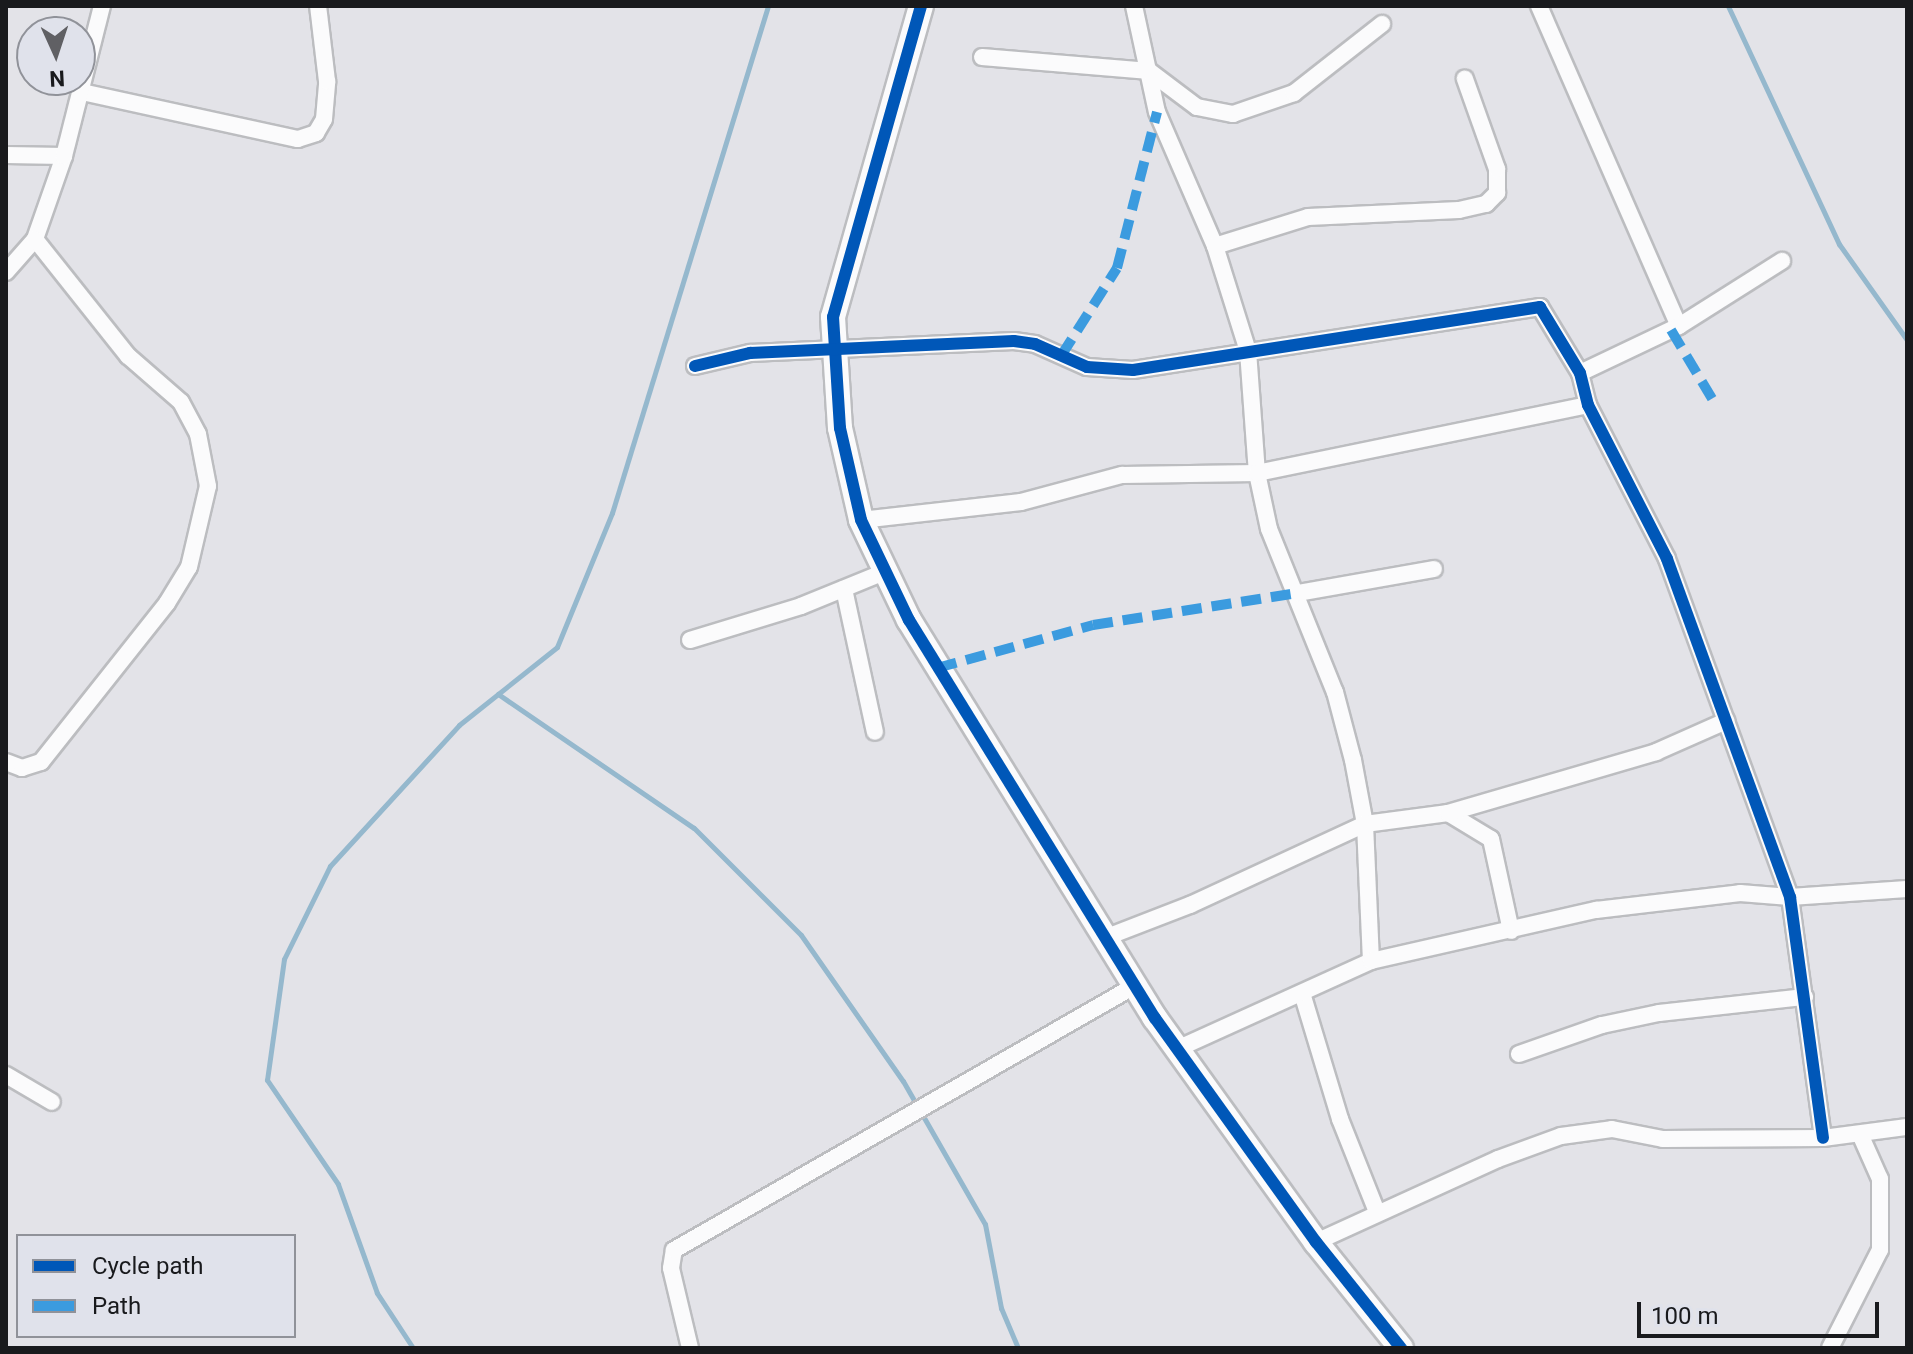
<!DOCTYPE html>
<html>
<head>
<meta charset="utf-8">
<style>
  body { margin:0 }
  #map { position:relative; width:1913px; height:1354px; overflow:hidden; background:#e3e3e8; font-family:Roboto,sans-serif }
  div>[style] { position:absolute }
  .stream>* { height:5px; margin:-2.5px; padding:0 2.5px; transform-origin:2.5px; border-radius:2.5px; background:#95b8cd }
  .roads { filter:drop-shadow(2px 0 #bcbdc0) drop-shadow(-2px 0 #bcbdc0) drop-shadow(0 2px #bcbdc0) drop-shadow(0 -2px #bcbdc0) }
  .street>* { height:16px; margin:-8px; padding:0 8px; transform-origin:8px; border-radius:8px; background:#fbfbfc }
  .secondary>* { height:24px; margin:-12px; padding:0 12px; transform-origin:12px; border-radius:12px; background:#fbfbfc }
  .quiet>* { height:10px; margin-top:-5px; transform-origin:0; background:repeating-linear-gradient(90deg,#3b9bdf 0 20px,transparent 0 30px) }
  .cycleway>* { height:12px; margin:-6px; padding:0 6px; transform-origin:6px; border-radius:6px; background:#0057b8 }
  span { translate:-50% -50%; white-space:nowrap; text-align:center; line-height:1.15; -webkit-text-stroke:7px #e0e2eb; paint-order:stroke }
  .frame { position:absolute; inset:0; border:8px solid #191a1d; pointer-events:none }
  .legend { position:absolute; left:16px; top:1234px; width:280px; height:104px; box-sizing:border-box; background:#e0e2eb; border:2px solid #909299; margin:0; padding:10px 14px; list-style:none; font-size:24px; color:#191a1d }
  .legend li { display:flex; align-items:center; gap:16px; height:40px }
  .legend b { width:40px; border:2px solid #909299 }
  .north { position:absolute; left:16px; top:16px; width:80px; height:80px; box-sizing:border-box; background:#e0e2eb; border:2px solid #909299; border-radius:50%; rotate:177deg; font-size:22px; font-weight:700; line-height:32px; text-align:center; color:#191a1d }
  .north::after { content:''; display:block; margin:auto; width:28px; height:36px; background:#606064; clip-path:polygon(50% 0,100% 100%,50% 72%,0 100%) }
  .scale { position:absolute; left:1637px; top:1302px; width:242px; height:36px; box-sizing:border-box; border:4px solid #191a1d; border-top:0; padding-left:10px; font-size:24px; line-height:28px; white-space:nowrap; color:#191a1d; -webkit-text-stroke:6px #e0e2eb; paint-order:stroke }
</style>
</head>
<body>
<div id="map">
  <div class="stream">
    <i style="left:1728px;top:6px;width:263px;rotate:65deg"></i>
    <i style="left:1839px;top:244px;width:118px;rotate:54.7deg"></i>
    <i style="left:498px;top:694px;width:237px;rotate:34.4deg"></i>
    <i style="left:694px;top:828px;width:151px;rotate:45deg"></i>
    <i style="left:801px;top:935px;width:178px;rotate:55.1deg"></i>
    <i style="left:903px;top:1081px;width:165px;rotate:60.2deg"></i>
    <i style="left:985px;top:1224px;width:86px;rotate:79.2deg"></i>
    <i style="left:1001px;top:1308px;width:43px;rotate:67deg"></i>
    <i style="left:413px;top:1348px;width:66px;rotate:-123.2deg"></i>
    <i style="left:377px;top:1293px;width:116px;rotate:-109.7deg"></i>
    <i style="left:338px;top:1184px;width:126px;rotate:-124.3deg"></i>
    <i style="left:267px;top:1080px;width:122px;rotate:-82deg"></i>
    <i style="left:284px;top:959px;width:104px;rotate:-63.7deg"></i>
    <i style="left:330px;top:866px;width:191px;rotate:-47.5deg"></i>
    <i style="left:459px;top:725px;width:125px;rotate:-38.5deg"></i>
    <i style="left:557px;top:647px;width:145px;rotate:-67.7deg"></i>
    <i style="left:612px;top:513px;width:530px;rotate:-72.9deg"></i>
  </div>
  <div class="roads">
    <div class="street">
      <i style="left:1134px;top:6px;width:108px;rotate:77.8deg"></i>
      <i style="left:1157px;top:112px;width:146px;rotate:66.6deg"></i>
      <i style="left:1215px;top:246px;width:110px;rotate:72.6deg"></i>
      <i style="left:1248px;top:351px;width:122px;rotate:85.8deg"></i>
      <i style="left:1257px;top:473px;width:57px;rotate:77.9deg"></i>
      <i style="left:1269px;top:529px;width:176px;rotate:68deg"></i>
      <i style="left:1335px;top:692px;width:70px;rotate:75.2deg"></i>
      <i style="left:1353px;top:760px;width:65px;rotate:79.4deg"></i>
      <i style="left:1365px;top:824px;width:137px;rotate:87.5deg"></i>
      <i style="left:1539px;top:6px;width:349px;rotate:66.4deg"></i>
      <i style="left:982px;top:57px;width:168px;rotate:4.8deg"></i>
      <i style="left:1149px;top:71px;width:60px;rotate:36.9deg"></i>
      <i style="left:1197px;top:107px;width:37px;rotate:11deg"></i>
      <i style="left:1233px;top:114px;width:65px;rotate:-19deg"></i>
      <i style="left:1294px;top:93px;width:112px;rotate:-38.1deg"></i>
      <i style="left:82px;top:92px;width:221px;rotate:12.3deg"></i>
      <i style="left:298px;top:139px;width:19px;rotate:-18deg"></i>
      <i style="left:316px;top:133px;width:16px;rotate:-60deg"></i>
      <i style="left:324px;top:119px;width:38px;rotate:-85deg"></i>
      <i style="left:327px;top:81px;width:76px;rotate:-96.8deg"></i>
      <i style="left:6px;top:155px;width:58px;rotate:1deg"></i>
      <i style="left:1215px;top:246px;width:97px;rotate:-17.3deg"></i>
      <i style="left:1308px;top:217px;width:151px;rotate:-2.7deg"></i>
      <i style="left:1459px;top:210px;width:28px;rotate:-13deg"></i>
      <i style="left:1486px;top:204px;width:16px;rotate:-45deg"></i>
      <i style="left:1497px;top:193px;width:24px;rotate:-90deg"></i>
      <i style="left:1497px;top:169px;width:96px;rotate:-109.6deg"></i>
      <i style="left:6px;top:272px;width:44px;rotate:-48.7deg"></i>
      <i style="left:35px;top:239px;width:88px;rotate:-70.7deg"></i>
      <i style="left:64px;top:156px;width:155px;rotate:-75.8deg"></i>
      <i style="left:695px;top:366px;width:57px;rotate:-13.3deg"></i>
      <i style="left:750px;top:353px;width:264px;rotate:-2.6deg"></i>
      <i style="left:1014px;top:341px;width:21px;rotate:8deg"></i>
      <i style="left:1035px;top:344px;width:57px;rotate:23.9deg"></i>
      <i style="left:1087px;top:367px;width:46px;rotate:3.7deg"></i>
      <i style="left:1133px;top:370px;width:412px;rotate:-8.8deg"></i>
      <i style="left:1540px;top:307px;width:77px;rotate:58.8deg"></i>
      <i style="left:1580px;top:373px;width:33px;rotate:76deg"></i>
      <i style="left:1588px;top:405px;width:173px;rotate:62.8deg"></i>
      <i style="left:1667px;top:559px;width:360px;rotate:70deg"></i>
      <i style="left:1790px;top:897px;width:243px;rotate:82.2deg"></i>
      <i style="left:1580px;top:373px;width:110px;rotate:-25.4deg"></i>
      <i style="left:1679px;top:326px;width:122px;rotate:-32.3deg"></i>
      <i style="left:861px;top:520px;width:161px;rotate:-6.4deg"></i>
      <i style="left:1021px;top:502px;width:105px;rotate:-15deg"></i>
      <i style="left:1122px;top:475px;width:135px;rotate:-0.8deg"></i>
      <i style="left:1257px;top:473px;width:338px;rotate:-11.6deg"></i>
      <i style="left:844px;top:589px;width:146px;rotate:77.8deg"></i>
      <i style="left:1298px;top:593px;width:138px;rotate:-10deg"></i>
      <i style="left:690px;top:640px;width:116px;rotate:-17deg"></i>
      <i style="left:801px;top:606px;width:87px;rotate:-22.2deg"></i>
      <i style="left:6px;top:762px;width:17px;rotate:21deg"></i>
      <i style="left:22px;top:768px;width:20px;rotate:-18deg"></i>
      <i style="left:41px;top:762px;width:203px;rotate:-51.6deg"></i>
      <i style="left:167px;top:603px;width:42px;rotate:-58.6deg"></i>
      <i style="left:189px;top:567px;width:83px;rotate:-76.8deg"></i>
      <i style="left:208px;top:486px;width:53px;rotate:-100.9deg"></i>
      <i style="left:198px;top:434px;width:36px;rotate:-118deg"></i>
      <i style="left:181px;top:402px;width:70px;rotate:-139deg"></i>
      <i style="left:128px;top:356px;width:149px;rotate:-128.5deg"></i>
      <i style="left:1448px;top:813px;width:50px;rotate:31.2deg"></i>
      <i style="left:1491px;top:839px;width:94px;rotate:77.7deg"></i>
      <i style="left:1107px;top:937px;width:89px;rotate:-21.1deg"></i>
      <i style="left:1190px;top:905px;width:193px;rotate:-24.8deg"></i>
      <i style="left:1365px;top:824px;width:84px;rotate:-7.5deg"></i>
      <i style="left:1448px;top:813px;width:217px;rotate:-16.3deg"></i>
      <i style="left:1656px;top:752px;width:77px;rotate:-23.9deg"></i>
      <i style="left:1302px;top:993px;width:132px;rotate:73.2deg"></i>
      <i style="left:1340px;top:1119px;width:100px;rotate:68.3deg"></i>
      <i style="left:1177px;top:1049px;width:213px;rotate:-24.4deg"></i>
      <i style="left:1371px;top:961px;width:231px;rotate:-12.8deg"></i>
      <i style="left:1596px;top:910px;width:145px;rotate:-6.7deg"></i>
      <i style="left:1740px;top:893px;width:50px;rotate:4.6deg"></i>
      <i style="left:1790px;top:897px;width:117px;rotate:-3.9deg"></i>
      <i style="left:1519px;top:1054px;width:88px;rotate:-19.3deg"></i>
      <i style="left:1602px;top:1025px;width:58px;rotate:-11.9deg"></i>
      <i style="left:1659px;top:1013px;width:147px;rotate:-6.3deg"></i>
      <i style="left:6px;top:1075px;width:53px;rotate:30.4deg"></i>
      <i style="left:1316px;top:1242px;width:200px;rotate:-24.5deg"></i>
      <i style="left:1498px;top:1159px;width:67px;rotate:-20.1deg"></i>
      <i style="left:1561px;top:1136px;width:51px;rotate:-7.8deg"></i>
      <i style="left:1612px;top:1129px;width:52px;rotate:11.1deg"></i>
      <i style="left:1663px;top:1139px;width:160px;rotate:-0.4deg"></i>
      <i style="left:1823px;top:1138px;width:85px;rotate:-7.5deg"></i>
      <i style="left:690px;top:1348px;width:82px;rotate:-103.4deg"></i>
      <i style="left:671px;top:1268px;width:18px;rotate:-81deg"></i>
      <i style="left:674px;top:1250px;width:533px;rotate:-29.84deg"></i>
      <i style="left:1830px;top:1348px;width:110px;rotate:-63deg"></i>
      <i style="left:1880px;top:1250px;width:71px;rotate:-90deg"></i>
      <i style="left:1880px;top:1179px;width:49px;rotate:-114deg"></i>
    </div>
    <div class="secondary">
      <i style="left:921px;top:6px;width:323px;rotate:105.8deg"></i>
      <i style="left:833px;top:317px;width:111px;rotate:86.4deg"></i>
      <i style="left:840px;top:428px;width:94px;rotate:77.1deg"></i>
      <i style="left:861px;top:520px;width:111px;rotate:64.4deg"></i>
      <i style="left:909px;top:620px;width:468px;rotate:58.3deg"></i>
      <i style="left:1155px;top:1018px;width:276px;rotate:54.3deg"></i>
      <i style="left:1316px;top:1242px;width:136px;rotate:51.3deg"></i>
    </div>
  </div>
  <div class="quiet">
    <i style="left:1671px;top:330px;width:90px;rotate:59.1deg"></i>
    <i style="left:1061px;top:356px;width:104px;rotate:-57.5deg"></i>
    <i style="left:1117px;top:268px;width:161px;rotate:-75.6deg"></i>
    <i style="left:937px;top:668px;width:162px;rotate:-15.4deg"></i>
    <i style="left:1093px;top:625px;width:207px;rotate:-8.9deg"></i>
  </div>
  <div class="cycleway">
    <i style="left:921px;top:6px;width:323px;rotate:105.8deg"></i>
    <i style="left:833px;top:317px;width:111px;rotate:86.4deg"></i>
    <i style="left:840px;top:428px;width:94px;rotate:77.1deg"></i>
    <i style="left:861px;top:520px;width:111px;rotate:64.4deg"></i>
    <i style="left:909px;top:620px;width:468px;rotate:58.3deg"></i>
    <i style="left:1155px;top:1018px;width:276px;rotate:54.3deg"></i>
    <i style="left:1316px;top:1242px;width:136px;rotate:51.3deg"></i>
    <i style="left:695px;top:366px;width:57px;rotate:-13.3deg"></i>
    <i style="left:750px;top:353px;width:264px;rotate:-2.6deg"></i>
    <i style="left:1014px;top:341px;width:21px;rotate:8deg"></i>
    <i style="left:1035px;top:344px;width:57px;rotate:23.9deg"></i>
    <i style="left:1087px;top:367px;width:46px;rotate:3.7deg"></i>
    <i style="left:1133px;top:370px;width:412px;rotate:-8.8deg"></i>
    <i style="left:1540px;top:307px;width:77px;rotate:58.8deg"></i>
    <i style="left:1580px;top:373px;width:33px;rotate:76deg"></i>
    <i style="left:1588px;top:405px;width:173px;rotate:62.8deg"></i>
    <i style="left:1667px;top:559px;width:360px;rotate:70deg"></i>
    <i style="left:1790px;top:897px;width:243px;rotate:82.2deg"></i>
  </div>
  <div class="frame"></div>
  <ul class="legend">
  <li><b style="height:10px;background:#0057b8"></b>Cycle path</li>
  <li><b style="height:10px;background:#3b9bdf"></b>Path</li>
  </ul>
  <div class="north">N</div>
  <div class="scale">100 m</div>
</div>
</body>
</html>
